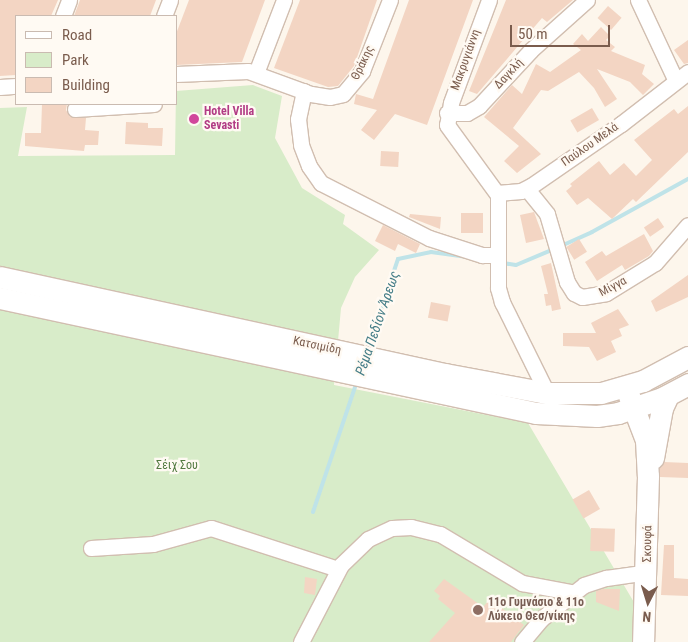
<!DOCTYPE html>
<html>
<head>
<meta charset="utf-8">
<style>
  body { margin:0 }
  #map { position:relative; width:688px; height:642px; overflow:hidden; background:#fdf6ec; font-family:"Roboto Condensed",sans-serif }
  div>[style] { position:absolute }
  .green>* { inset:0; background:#d8ecc9 }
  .stream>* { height:4px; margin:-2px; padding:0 2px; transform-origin:2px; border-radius:2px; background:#bfe3e8 }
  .building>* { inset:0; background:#f3d5c3; transform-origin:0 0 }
  .roads { filter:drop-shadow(1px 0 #d1beb0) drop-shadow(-1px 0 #d1beb0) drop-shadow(0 1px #d1beb0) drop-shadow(0 -1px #d1beb0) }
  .street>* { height:15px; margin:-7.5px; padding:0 7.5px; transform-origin:7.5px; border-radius:7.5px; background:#fff }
  .secondary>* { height:21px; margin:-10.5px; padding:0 10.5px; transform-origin:10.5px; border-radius:10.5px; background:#fff }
  .dots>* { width:14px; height:14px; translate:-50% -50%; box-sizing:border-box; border:2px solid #fffaf3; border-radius:50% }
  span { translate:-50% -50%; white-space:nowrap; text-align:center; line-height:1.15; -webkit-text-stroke:4.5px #fffaf3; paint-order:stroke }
  .street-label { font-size:12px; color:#7a5c4d }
  .hotel-label { font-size:12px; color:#b23c85; font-weight:700 }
  .left { translate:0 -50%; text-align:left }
  .park-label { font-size:12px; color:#537a41 }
  .education-label { font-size:12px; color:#785e54; font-weight:700 }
  .water-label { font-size:14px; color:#437c86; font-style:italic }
  .legend { position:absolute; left:15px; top:15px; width:162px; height:90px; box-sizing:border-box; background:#fffaf3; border:1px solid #cabbb1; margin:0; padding:6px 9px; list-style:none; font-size:15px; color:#7a5c4d }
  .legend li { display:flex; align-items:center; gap:10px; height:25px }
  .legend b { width:25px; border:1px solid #cabbb1 }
  .north { position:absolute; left:623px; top:577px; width:50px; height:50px; -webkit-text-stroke:4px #fffaf3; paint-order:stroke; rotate:185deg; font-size:14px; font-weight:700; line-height:20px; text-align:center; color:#7a5c4d }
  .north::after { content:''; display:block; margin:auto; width:18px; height:22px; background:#7a5c4d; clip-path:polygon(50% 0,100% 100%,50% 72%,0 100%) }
  .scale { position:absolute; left:510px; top:25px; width:100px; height:22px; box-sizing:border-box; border:2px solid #7a5c4d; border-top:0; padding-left:6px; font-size:15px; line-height:18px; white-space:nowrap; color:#7a5c4d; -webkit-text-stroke:4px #fffaf3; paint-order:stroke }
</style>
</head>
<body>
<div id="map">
  <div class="green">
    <i style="clip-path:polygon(253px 85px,282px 96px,275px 138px,302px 188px,345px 215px,343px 224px,379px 250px,355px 277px,341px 308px,334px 385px,528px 423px,635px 604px,632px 642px,0 642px,0 108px,27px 107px,18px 156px,175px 155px,176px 91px)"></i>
  </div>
  <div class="stream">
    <i style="left:561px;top:246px;width:34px;rotate:-24deg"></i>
    <i style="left:592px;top:232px;width:110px;rotate:-28.9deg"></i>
    <i style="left:502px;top:263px;width:14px;rotate:8deg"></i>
    <i style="left:516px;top:265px;width:41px;rotate:-22.8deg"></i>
    <i style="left:367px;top:351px;width:97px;rotate:-71.4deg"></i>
    <i style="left:398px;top:259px;width:34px;rotate:-12deg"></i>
    <i style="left:431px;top:252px;width:35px;rotate:8deg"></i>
    <i style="left:313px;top:512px;width:138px;rotate:-71.4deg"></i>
  </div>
  <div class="building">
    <i style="clip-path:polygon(0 0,58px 0,51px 16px,16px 16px,16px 75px,0 76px)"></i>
    <i style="clip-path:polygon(80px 0,156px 0,150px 16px,74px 16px)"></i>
    <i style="clip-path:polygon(189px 0,265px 0,242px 62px,176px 65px,176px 34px)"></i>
    <i style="clip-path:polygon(300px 0,377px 0,354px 66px,338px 86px,328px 87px,274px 68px)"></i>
    <i style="clip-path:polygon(409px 0,473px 0,427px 125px,395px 114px,374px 140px,361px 130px,377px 110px,354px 104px,356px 94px,373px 99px)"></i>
    <i style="clip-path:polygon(506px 0,573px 0,547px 22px,542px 18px,477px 94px,469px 91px)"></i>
    <i style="left:608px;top:6px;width:18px;height:16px;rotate:41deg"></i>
    <i style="clip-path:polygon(601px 27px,610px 36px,606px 40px,615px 47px,611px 51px,645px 65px,642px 74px,654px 84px,643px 95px,630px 82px,597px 69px,617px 99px,605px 107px,594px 88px,579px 72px,548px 91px,541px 90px,513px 128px,541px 154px,517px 173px,504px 161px,519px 146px,484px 117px,512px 85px,522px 94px,536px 64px,550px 72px,581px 50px,573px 44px,582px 34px,588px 41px)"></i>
    <i style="clip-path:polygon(688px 40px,688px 63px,684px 64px,674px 50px)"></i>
    <i style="clip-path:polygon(42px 104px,67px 104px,66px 110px,70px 117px,86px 118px,85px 130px,99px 131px,98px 145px,85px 145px,84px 151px,25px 146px,25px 133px,41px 133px)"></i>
    <i style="clip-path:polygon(688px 106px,688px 152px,636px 202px,633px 199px,612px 219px,588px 198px,577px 205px,566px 191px,572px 186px,570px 184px,599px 161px,610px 175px,624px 163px,636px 176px,652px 160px,634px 140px,674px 109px,678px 114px)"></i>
    <i style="left:592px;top:108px;width:14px;height:25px;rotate:60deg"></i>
    <i style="clip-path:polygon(126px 122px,148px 123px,148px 128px,163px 128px,162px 146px,125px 144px)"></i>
    <i style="left:381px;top:151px;width:18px;height:15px;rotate:3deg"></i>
    <i style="clip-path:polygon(534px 212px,544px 239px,526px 243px,520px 215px)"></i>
    <i style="left:461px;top:213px;width:22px;height:20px"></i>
    <i style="clip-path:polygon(410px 214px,441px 217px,440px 229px,409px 217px)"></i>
    <i style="left:658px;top:218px;width:11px;height:17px;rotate:56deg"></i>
    <i style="clip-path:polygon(383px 225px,420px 244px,416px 253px,398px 244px,395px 251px,375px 241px)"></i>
    <i style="clip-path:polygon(644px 234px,653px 251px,649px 256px,625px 270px,622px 265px,597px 281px,585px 262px,602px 251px,606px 256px)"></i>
    <i style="left:579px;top:239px;width:15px;height:15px;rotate:58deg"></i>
    <i style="clip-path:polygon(551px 263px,561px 309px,552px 311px,551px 305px,546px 306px,544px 294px,548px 294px,541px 266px)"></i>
    <i style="clip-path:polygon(688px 275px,688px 297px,656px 312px,651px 301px)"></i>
    <i style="left:431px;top:302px;width:20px;height:16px;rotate:11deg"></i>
    <i style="clip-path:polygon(618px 309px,629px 325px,619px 329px,622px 336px,611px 341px,616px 352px,597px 361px,589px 347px,563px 346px,563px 333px,596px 333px,591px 323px)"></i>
    <i style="clip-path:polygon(664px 462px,688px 463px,688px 478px,660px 477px,660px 468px)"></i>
    <i style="left:589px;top:490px;width:22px;height:19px;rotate:60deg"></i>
    <i style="left:591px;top:528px;width:24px;height:23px;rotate:2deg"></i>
    <i style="clip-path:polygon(664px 545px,674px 545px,674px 578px,688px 579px,688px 596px,661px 595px)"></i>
    <i style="clip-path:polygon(305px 577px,317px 579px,315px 595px,304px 593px)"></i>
    <i style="clip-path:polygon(444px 579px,483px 607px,490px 599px,524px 625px,511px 642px,429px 642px,455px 613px,438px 599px,440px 596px,434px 591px)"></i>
    <i style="clip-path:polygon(603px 589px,620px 589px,619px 611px,596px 602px,596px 591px)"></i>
  </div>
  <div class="roads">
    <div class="street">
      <i style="left:489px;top:0;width:110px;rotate:110.3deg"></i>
      <i style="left:451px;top:103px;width:22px;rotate:100deg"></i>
      <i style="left:447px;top:125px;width:87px;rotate:53.9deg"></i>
      <i style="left:498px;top:195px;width:93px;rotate:90deg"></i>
      <i style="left:498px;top:288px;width:15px;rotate:74deg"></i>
      <i style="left:502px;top:302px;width:102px;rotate:63.7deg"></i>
      <i style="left:638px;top:0;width:89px;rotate:64.9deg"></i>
      <i style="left:63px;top:16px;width:17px;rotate:-69deg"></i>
      <i style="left:164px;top:16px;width:17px;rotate:-69deg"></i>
      <i style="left:256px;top:73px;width:78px;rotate:-69deg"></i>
      <i style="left:176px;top:74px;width:72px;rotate:-2.4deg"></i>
      <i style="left:248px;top:71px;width:67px;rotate:20.1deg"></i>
      <i style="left:311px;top:94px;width:19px;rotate:9deg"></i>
      <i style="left:330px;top:97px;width:13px;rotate:-13deg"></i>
      <i style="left:343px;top:94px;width:30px;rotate:-50deg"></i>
      <i style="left:362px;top:71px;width:76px;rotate:-68.5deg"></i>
      <i style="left:0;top:87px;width:16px;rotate:-4deg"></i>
      <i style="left:304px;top:91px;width:29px;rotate:102deg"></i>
      <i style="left:298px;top:119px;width:26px;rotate:83deg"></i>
      <i style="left:301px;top:145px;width:22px;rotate:69deg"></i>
      <i style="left:309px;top:166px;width:21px;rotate:55deg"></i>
      <i style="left:321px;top:183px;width:121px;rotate:27deg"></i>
      <i style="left:429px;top:238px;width:56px;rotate:17.8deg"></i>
      <i style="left:482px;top:255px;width:16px"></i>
      <i style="left:75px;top:109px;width:79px;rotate:-3.6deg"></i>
      <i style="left:447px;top:113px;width:20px"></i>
      <i style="left:467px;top:113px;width:14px;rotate:-30deg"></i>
      <i style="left:479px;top:106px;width:76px;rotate:-47.1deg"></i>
      <i style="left:531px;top:50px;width:75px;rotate:-41.8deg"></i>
      <i style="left:527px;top:189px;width:32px;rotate:51deg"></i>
      <i style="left:547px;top:214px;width:71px;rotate:73.6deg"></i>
      <i style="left:567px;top:282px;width:13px;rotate:58deg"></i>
      <i style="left:574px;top:293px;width:9px;rotate:27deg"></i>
      <i style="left:582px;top:297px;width:24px;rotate:-9deg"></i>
      <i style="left:606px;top:293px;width:57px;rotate:-31.5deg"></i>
      <i style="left:655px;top:263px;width:50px;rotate:-49deg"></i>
      <i style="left:497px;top:193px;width:24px;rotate:-5deg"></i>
      <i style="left:521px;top:191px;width:11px;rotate:-27deg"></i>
      <i style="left:531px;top:186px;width:109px;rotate:-34.6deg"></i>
      <i style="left:621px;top:124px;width:85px;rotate:-37.8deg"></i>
      <i style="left:91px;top:548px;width:62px;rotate:-3.7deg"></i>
      <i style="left:153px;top:544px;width:60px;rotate:-15.4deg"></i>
      <i style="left:211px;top:528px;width:133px;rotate:17.9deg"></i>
      <i style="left:301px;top:642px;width:87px;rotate:-62.5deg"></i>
      <i style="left:341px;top:565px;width:37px;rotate:-44deg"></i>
      <i style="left:368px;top:539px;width:26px;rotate:-25deg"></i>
      <i style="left:392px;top:528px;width:19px;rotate:-3deg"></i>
      <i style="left:411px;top:527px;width:30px;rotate:14deg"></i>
      <i style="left:440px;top:534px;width:96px;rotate:30.9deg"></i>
      <i style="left:522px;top:583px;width:50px;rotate:10.4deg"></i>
      <i style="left:522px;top:642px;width:30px;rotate:-50deg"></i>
      <i style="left:541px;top:619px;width:55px;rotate:-38.3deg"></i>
      <i style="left:584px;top:585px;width:23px;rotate:-18deg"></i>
      <i style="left:606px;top:578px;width:42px;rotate:-8.1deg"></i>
    </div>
    <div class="secondary">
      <i style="left:0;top:277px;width:455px;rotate:12.3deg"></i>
      <i style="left:445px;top:374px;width:104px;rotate:10.6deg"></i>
      <i style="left:547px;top:393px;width:54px"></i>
      <i style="left:601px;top:393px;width:44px;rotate:-15.9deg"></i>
      <i style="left:643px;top:381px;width:51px;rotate:-28.1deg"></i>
      <i style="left:0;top:298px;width:548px;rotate:12.11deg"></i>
      <i style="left:536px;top:413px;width:61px;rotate:2.8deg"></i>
      <i style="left:597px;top:416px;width:21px;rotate:-8deg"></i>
      <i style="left:618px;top:413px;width:46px;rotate:-18.8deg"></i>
      <i style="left:662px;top:398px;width:30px;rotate:-28deg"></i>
      <i style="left:629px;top:396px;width:47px;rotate:68.9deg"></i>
      <i style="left:646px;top:440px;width:36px;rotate:87deg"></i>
      <i style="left:648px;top:476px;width:166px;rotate:91.7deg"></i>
      <i style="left:653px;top:458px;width:51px;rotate:-79.8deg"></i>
      <i style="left:662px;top:408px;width:14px;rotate:-65deg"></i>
    </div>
  </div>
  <div class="dots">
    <i style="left:194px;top:119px;background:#d1479c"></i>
    <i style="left:478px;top:610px;background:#8d6e63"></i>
  </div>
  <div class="street-label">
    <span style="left:466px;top:60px;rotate:-70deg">Μακρυγιάννη</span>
    <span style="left:363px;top:63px;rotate:-64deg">Θράκης</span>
    <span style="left:509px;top:74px;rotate:-47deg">Δαγκλή</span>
    <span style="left:590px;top:145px;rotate:-35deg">Παύλου Μελά</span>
    <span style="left:613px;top:287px;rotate:-28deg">Μίγγα</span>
    <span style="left:317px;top:346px;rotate:12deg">Κατσιμίδη</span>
    <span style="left:648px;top:544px;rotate:-89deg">Σκουφά</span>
  </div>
  <div class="hotel-label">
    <span class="left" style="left:204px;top:119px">Hotel Villa<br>Sevasti</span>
  </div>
  <div class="park-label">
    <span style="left:177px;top:466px">Σέιχ Σου</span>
  </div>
  <div class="education-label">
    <span class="left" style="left:488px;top:610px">11ο Γυμνάσιο &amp; 11ο<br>Λύκειο Θεσ/νίκης</span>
  </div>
  <div class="water-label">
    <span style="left:377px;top:323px;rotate:-71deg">Ρέμα Πεδίον Άρεως</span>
  </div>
  <ul class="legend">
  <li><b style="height:6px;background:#fff"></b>Road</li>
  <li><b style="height:14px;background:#d8ecc9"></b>Park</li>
  <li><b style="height:14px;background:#f3d5c3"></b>Building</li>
  </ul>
  <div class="north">N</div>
  <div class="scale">50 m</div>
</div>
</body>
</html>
